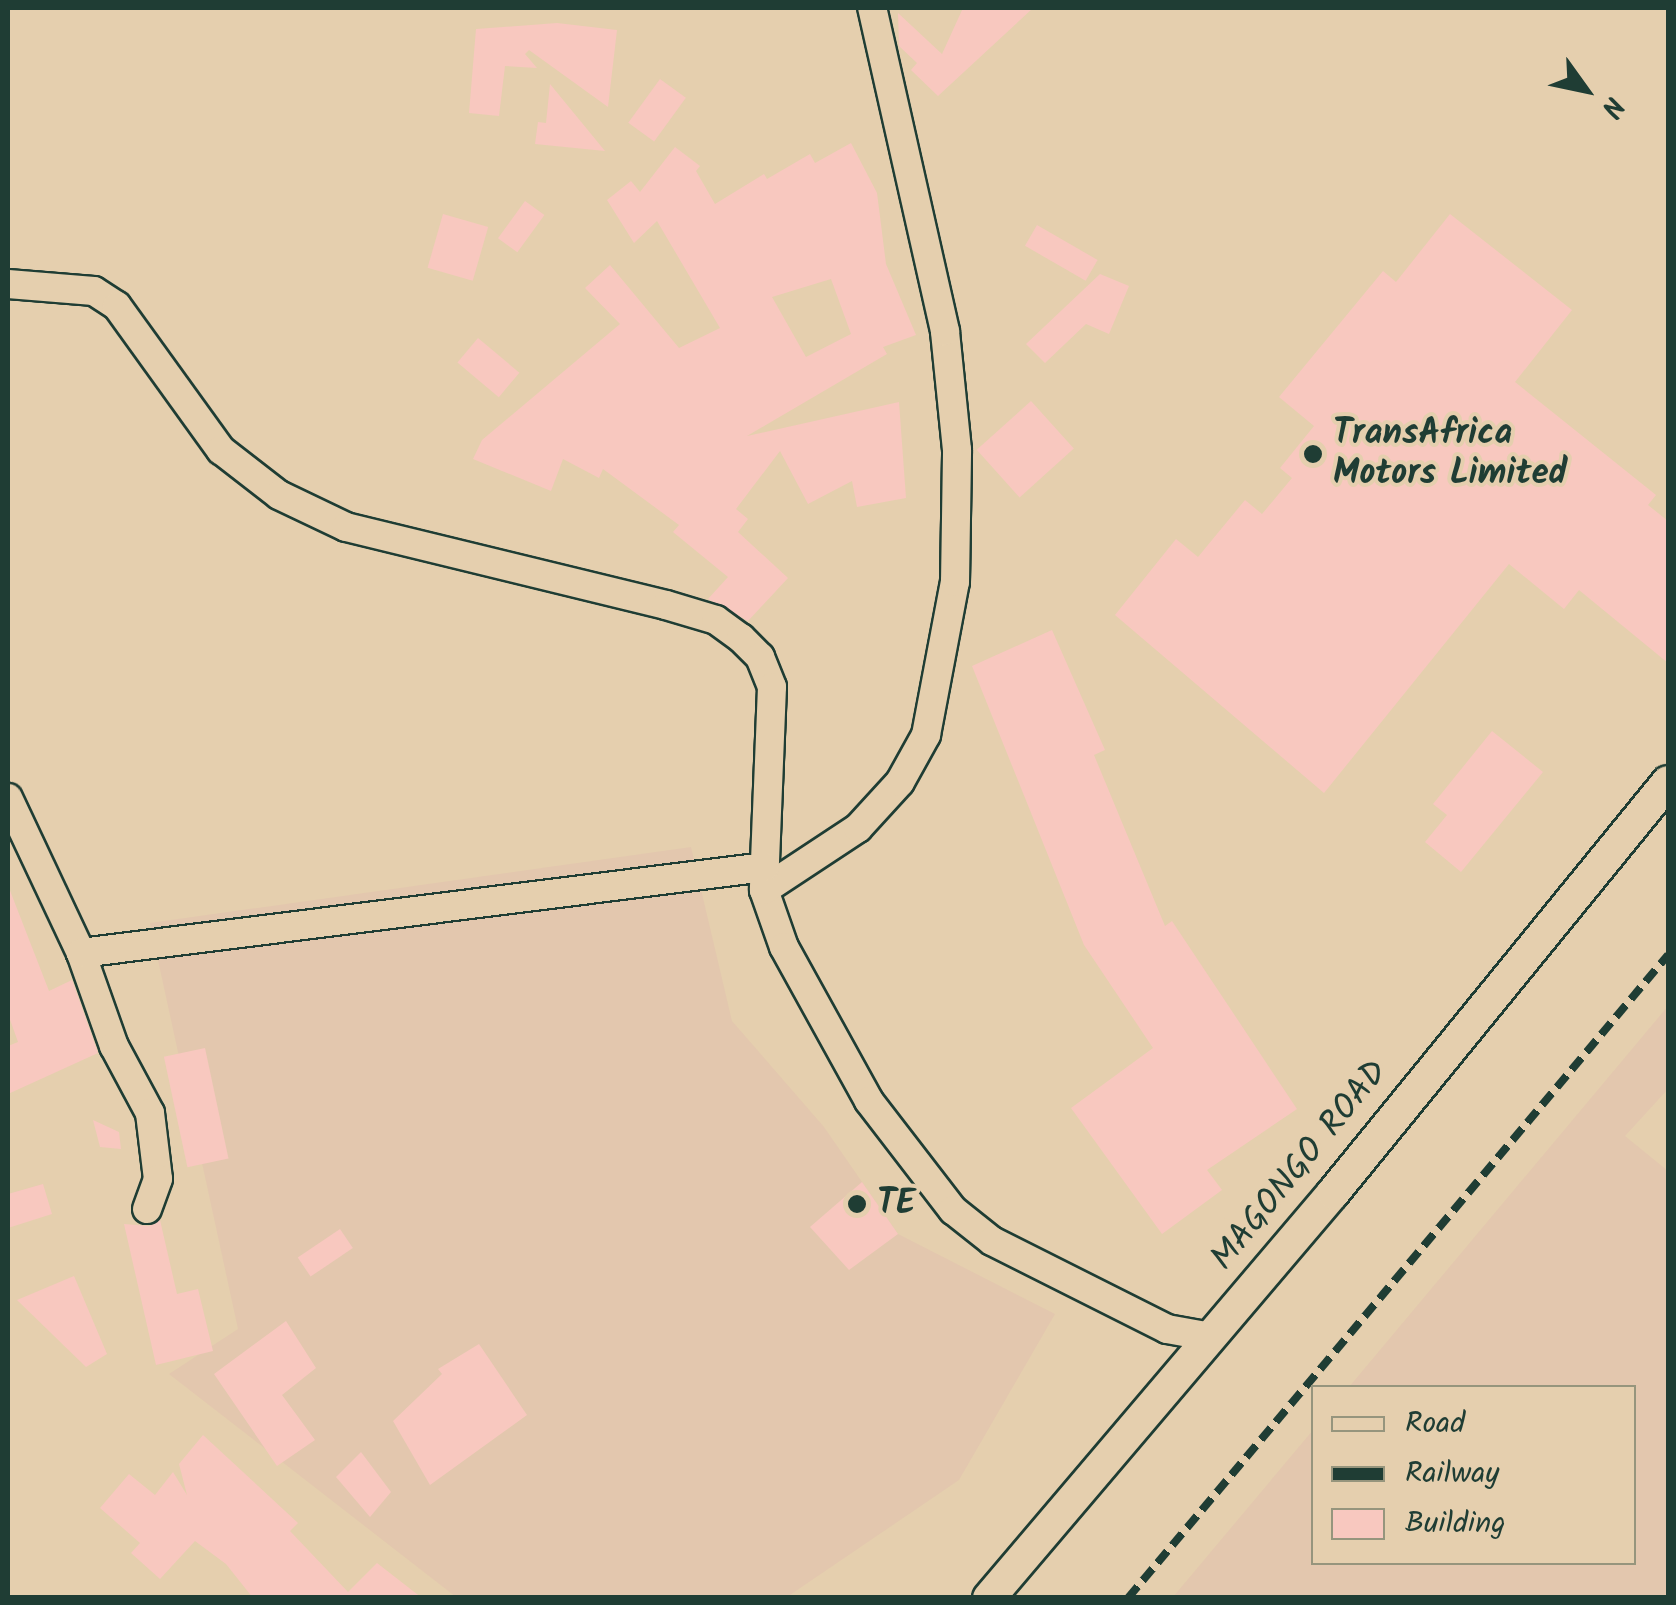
<!DOCTYPE html>
<html>
<head>
<meta charset="utf-8">
<style>
  body { margin:0 }
  #map { position:relative; width:1676px; height:1605px; overflow:hidden; background:#e5cfae; font-family:Kalam,sans-serif }
  div>[style] { position:absolute }
  .built>* { inset:0; background:#e3c7ae }
  .building>* { inset:0; background:#f8c8bf; transform-origin:0 0 }
  .roads { filter:drop-shadow(2px 0 #1f3d34) drop-shadow(-2px 0 #1f3d34) drop-shadow(0 2px #1f3d34) drop-shadow(0 -2px #1f3d34) }
  .minor>* { height:28px; margin:-14px; padding:0 14px; transform-origin:14px; border-radius:14px; background:#e5cfae }
  .tertiary>* { height:32px; margin:-16px; padding:0 16px; transform-origin:16px; border-radius:16px; background:#e5cfae }
  .rail>* { height:8px; margin-top:-4px; transform-origin:0; background:repeating-linear-gradient(90deg,#1f3d34 0 15px,transparent 0 23px) }
  .dots>* { width:28px; height:28px; translate:-50% -50%; box-sizing:border-box; border:5px solid #e5cfae; border-radius:50% }
  span { translate:-50% -50%; white-space:nowrap; text-align:center; line-height:1.15; -webkit-text-stroke:8px #e5cfae; paint-order:stroke }
  .poi-label { font-size:35px; color:#1f3d34; font-weight:700 }
  .left { translate:0 -50%; text-align:left }
  .street-label { font-size:35px; color:#1f3d34 }
  .frame { position:absolute; inset:0; border:10px solid #1f3d34; pointer-events:none }
  .legend { position:absolute; left:1311px; top:1385px; width:325px; height:180px; box-sizing:border-box; background:#e5cfae; border:2px solid #96957d; margin:0; padding:12px 18px; list-style:none; font-size:30px; color:#1f3d34 }
  .legend li { display:flex; align-items:center; gap:20px; height:50px }
  .legend b { width:50px; border:2px solid #96957d }
  .north { position:absolute; left:1536px; top:40px; width:100px; height:100px; -webkit-text-stroke:8px #e5cfae; paint-order:stroke; rotate:123deg; font-size:28px; font-weight:700; line-height:40px; text-align:center; color:#1f3d34 }
  .north::after { content:''; display:block; margin:auto; width:35px; height:45px; background:#1f3d34; clip-path:polygon(50% 0,100% 100%,50% 72%,0 100%) }
</style>
</head>
<body>
<div id="map">
  <div class="built">
    <i style="clip-path:polygon(691px 847px,732px 1021px,824px 1127px,898px 1234px,1055px 1314px,959px 1480px,787px 1597px,456px 1597px,169px 1374px,238px 1329px,150px 923px)"></i>
    <i style="clip-path:polygon(1668px 1006px,1668px 1089px,1625px 1136px,1668px 1171px,1668px 1597px,1173px 1597px,1313px 1430px,1314px 1562px,1634px 1562px,1634px 1388px,1349px 1387px)"></i>
  </div>
  <div class="building">
    <i style="clip-path:polygon(963px 8px,1033px 8px,938px 96px,911px 70px,917px 63px,899px 46px,898px 13px,942px 54px)"></i>
    <i style="clip-path:polygon(557px 23px,617px 30px,608px 107px,529px 50px,525px 54px,537px 68px,505px 66px,499px 116px,469px 113px,476px 29px)"></i>
    <i style="left:660px;top:79px;width:32px;height:54px;rotate:36deg"></i>
    <i style="clip-path:polygon(550px 84px,605px 151px,535px 144px,538px 122px,546px 123px)"></i>
    <i style="clip-path:polygon(evenodd,851px 143px,877px 193px,886px 264px,916px 335px,883px 347px,887px 354px,747px 436px,899px 402px,906px 498px,857px 507px,852px 481px,808px 504px,780px 451px,736px 509px,748px 519px,738px 532px,788px 578px,748px 621px,708px 599px,728px 577px,673px 532px,679px 525px,603px 469px,599px 478px,563px 459px,551px 491px,473px 459px,482px 440px,620px 324px,585px 288px,610px 265px,679px 348px,720px 328px,657px 221px,634px 243px,607px 200px,631px 181px,640px 192px,675px 147px,700px 166px,696px 171px,715px 204px,764px 174px,767px 179px,810px 154px,815px 163px,851px 143px,831px 279px,851px 334px,806px 357px,772px 297px,831px 279px)"></i>
    <i style="left:525px;top:201px;width:24px;height:46px;rotate:36deg"></i>
    <i style="left:443px;top:214px;width:47px;height:56px;rotate:16deg"></i>
    <i style="clip-path:polygon(1450px 214px,1572px 310px,1515px 382px,1656px 495px,1648px 505px,1668px 521px,1668px 663px,1579px 590px,1564px 609px,1509px 564px,1324px 793px,1115px 615px,1176px 539px,1198px 557px,1245px 500px,1262px 514px,1292px 478px,1280px 468px,1314px 426px,1279px 397px,1383px 271px,1396px 282px)"></i>
    <i style="left:1037px;top:225px;width:70px;height:24px;rotate:30deg"></i>
    <i style="clip-path:polygon(1100px 274px,1129px 286px,1109px 334px,1086px 324px,1045px 363px,1026px 344px)"></i>
    <i style="left:478px;top:338px;width:54px;height:32px;rotate:40deg"></i>
    <i style="left:1031px;top:401px;width:64px;height:73px;rotate:48deg"></i>
    <i style="clip-path:polygon(1052px 630px,1105px 750px,1094px 755px,1165px 926px,1172px 921px,1297px 1109px,1207px 1170px,1222px 1190px,1162px 1234px,1071px 1108px,1153px 1048px,1084px 945px,972px 666px)"></i>
    <i style="clip-path:polygon(1492px 731px,1543px 772px,1461px 872px,1425px 842px,1447px 815px,1433px 804px)"></i>
    <i style="clip-path:polygon(9px 888px,49px 991px,72px 980px,98px 1053px,8px 1094px,8px 1046px,18px 1042px,8px 1014px)"></i>
    <i style="left:205px;top:1048px;width:113px;height:42px;rotate:78deg"></i>
    <i style="clip-path:polygon(93px 1120px,119px 1132px,121px 1149px,100px 1147px)"></i>
    <i style="clip-path:polygon(862px 1182px,898px 1234px,849px 1270px,810px 1227px)"></i>
    <i style="clip-path:polygon(43px 1184px,52px 1214px,8px 1228px,8px 1194px)"></i>
    <i style="clip-path:polygon(160px 1220px,177px 1294px,198px 1289px,213px 1351px,156px 1365px,124px 1224px,149px 1226px)"></i>
    <i style="left:340px;top:1229px;width:23px;height:51px;rotate:56deg"></i>
    <i style="clip-path:polygon(74px 1276px,107px 1354px,86px 1367px,17px 1300px)"></i>
    <i style="clip-path:polygon(286px 1321px,316px 1368px,282px 1395px,315px 1440px,277px 1466px,214px 1374px)"></i>
    <i style="clip-path:polygon(479px 1344px,527px 1415px,430px 1485px,393px 1421px,442px 1374px,438px 1369px)"></i>
    <i style="clip-path:polygon(203px 1435px,298px 1523px,290px 1531px,348px 1592px,377px 1563px,422px 1598px,253px 1598px,226px 1564px,195px 1541px,160px 1579px,131px 1553px,140px 1543px,100px 1508px,129px 1474px,155px 1495px,173px 1472px,187px 1495px,179px 1464px)"></i>
    <i style="clip-path:polygon(361px 1452px,391px 1492px,370px 1517px,336px 1477px)"></i>
  </div>
  <div class="roads">
    <div class="minor">
      <i style="left:8px;top:284px;width:86px;rotate:4.7deg"></i>
      <i style="left:94px;top:291px;width:27px;rotate:33deg"></i>
      <i style="left:117px;top:306px;width:178px;rotate:54.2deg"></i>
      <i style="left:221px;top:450px;width:73px;rotate:37.8deg"></i>
      <i style="left:279px;top:495px;width:74px;rotate:25.5deg"></i>
      <i style="left:346px;top:527px;width:329px;rotate:13.7deg"></i>
      <i style="left:666px;top:605px;width:52px;rotate:16.7deg"></i>
      <i style="left:716px;top:620px;width:31px;rotate:36deg"></i>
      <i style="left:741px;top:638px;width:27px;rotate:45deg"></i>
      <i style="left:760px;top:657px;width:32px;rotate:68deg"></i>
      <i style="left:772px;top:687px;width:203px;rotate:92.3deg"></i>
      <i style="left:764px;top:890px;width:60px;rotate:70.7deg"></i>
      <i style="left:784px;top:947px;width:176px;rotate:61.1deg"></i>
      <i style="left:869px;top:1101px;width:138px;rotate:52.4deg"></i>
      <i style="left:953px;top:1210px;width:50px;rotate:38.5deg"></i>
      <i style="left:992px;top:1241px;width:196px;rotate:26.7deg"></i>
      <i style="left:1167px;top:1329px;width:45px;rotate:10.3deg"></i>
      <i style="left:8px;top:798px;width:171px;rotate:64.8deg"></i>
      <i style="left:81px;top:953px;width:99px;rotate:70.5deg"></i>
      <i style="left:114px;top:1046px;width:76px;rotate:61.8deg"></i>
      <i style="left:150px;top:1113px;width:66px;rotate:83.1deg"></i>
      <i style="left:158px;top:1179px;width:32px;rotate:110deg"></i>
      <i style="left:764px;top:890px;width:113px;rotate:-33.4deg"></i>
      <i style="left:858px;top:828px;width:62px;rotate:-47.6deg"></i>
      <i style="left:900px;top:782px;width:54px;rotate:-61deg"></i>
      <i style="left:926px;top:735px;width:156px;rotate:-79.3deg"></i>
      <i style="left:955px;top:582px;width:132px;rotate:-89.1deg"></i>
      <i style="left:957px;top:450px;width:120px;rotate:-95.8deg"></i>
      <i style="left:945px;top:331px;width:331px;rotate:-102.7deg"></i>
      <i style="left:81px;top:953px;width:689px;rotate:-7.17deg"></i>
    </div>
    <div class="tertiary">
      <i style="left:989px;top:1598px;width:531px;rotate:-49.66deg"></i>
      <i style="left:1333px;top:1193px;width:530px;rotate:-50.82deg"></i>
    </div>
  </div>
  <div class="rail">
    <i style="left:1128px;top:1598px;width:840px;rotate:-49.98deg"></i>
  </div>
  <div class="dots">
    <i style="left:1313px;top:454px;background:#1f3d34"></i>
    <i style="left:857px;top:1204px;background:#1f3d34"></i>
  </div>
  <div class="poi-label">
    <span class="left" style="left:1333px;top:454px">TransAfrica<br>Motors Limited</span>
    <span class="left" style="left:877px;top:1204px">TE</span>
  </div>
  <div class="street-label">
    <span style="left:1300px;top:1166px;rotate:-51deg">MAGONGO ROAD</span>
  </div>
  <div class="frame"></div>
  <ul class="legend">
  <li><b style="height:12px;background:#e5cfae"></b>Road</li>
  <li><b style="height:12px;background:#1f3d34"></b>Railway</li>
  <li><b style="height:28px;background:#f8c8bf"></b>Building</li>
  </ul>
  <div class="north">N</div>
</div>
</body>
</html>
